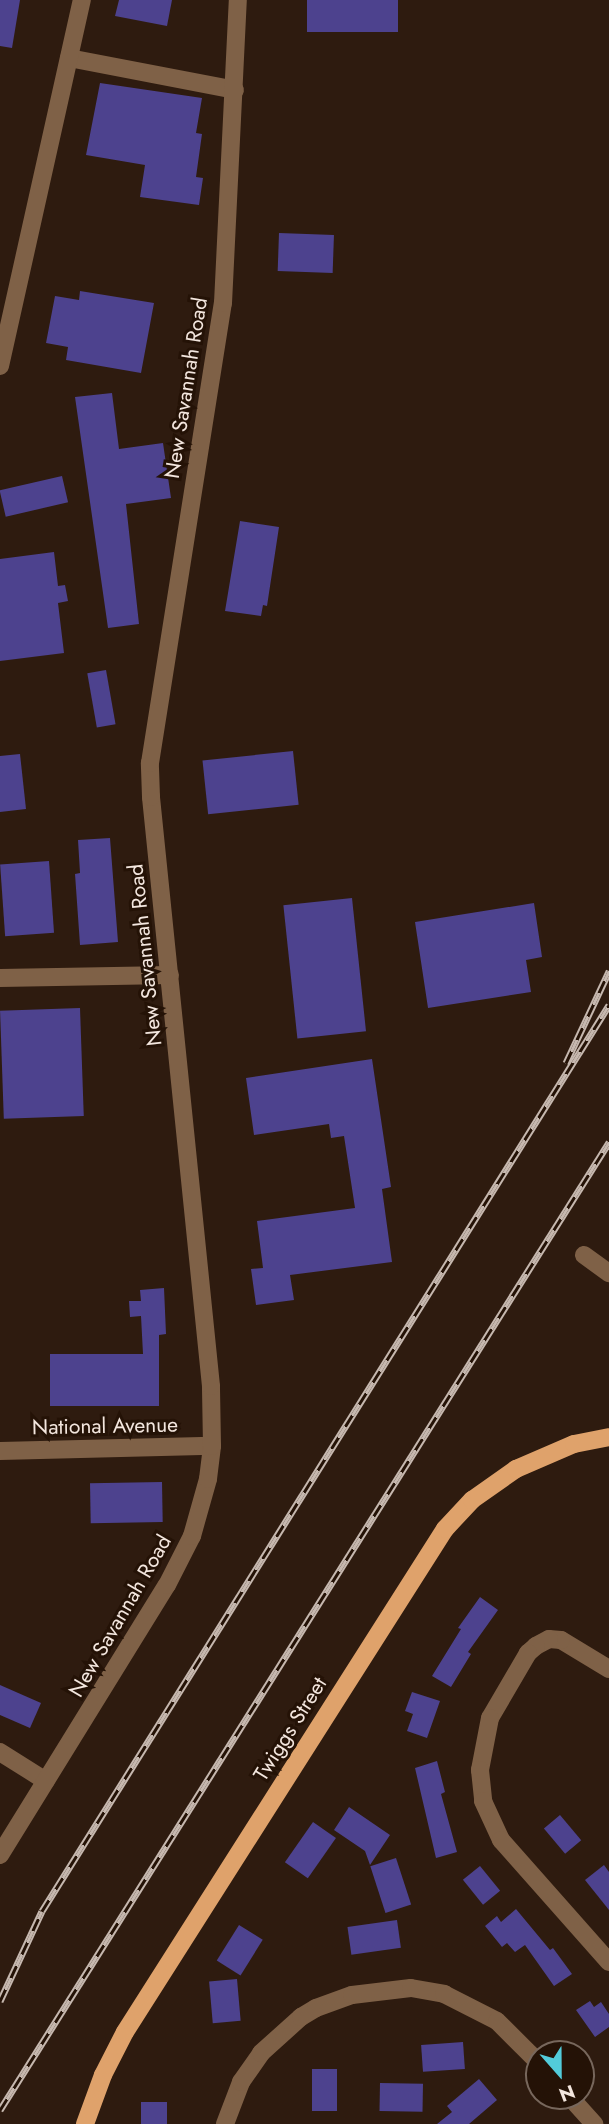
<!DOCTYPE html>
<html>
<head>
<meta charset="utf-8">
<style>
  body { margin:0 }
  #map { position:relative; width:609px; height:2124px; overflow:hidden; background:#2e1b0f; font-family:Jost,sans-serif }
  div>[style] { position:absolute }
  .building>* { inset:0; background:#4d428e; transform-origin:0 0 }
  .minor>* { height:18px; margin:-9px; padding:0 9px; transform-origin:9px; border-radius:9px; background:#7f6147 }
  .major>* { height:18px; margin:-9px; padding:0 9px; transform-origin:9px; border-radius:9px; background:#dfa26b }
  .rail>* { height:7px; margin-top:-3.5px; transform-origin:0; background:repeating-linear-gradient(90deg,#241206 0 13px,#c6b8af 0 26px); box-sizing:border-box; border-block:2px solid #c6b8af }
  span { translate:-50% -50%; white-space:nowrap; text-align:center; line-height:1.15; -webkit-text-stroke:6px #241206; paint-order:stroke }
  .street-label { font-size:21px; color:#f3e6de }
  .north { position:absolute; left:525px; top:2040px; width:70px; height:70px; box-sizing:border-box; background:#241206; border:2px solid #77675c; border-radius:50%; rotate:159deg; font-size:19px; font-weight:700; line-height:28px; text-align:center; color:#f3e6de }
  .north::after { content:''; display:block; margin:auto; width:24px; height:32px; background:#52cbda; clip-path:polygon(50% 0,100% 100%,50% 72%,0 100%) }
</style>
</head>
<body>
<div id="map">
  <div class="building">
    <i style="clip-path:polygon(0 0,20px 0,12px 48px,0 46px)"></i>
    <i style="clip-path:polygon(119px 0,172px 0,167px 26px,115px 16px)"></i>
    <i style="left:307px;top:0;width:91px;height:32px"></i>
    <i style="clip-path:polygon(100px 83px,202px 98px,196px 133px,202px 134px,196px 177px,203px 178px,199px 205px,140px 197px,145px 165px,86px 155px)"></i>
    <i style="left:279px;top:233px;width:55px;height:38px;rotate:2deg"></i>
    <i style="clip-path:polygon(80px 291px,154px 303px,141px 373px,66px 360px,68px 347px,46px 343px,55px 296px,79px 300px)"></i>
    <i style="clip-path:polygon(112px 393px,119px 449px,163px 443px,171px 498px,126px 504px,139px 624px,108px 628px,75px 397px)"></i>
    <i style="left:62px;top:476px;width:27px;height:64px;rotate:77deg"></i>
    <i style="clip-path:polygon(240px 521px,279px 527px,267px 606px,263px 605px,261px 616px,225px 611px)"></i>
    <i style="clip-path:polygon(54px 552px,58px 586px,65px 585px,68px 601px,58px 603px,64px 653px,0 661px,0 559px)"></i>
    <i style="left:106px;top:670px;width:55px;height:19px;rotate:80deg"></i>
    <i style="left:293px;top:751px;width:54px;height:91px;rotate:84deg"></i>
    <i style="clip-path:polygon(20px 754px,26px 809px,0 812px,0 756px)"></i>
    <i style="clip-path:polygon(110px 838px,118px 942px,80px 945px,75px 874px,80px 873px,78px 840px)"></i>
    <i style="left:49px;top:861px;width:72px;height:49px;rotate:86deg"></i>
    <i style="left:352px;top:898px;width:134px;height:69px;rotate:84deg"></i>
    <i style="clip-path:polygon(534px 903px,542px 957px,526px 960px,531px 992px,428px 1008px,415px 922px)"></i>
    <i style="left:80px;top:1008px;width:108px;height:80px;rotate:88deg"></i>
    <i style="clip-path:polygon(372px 1059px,391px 1187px,382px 1189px,392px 1262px,290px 1275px,294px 1300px,256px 1305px,251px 1269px,263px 1268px,257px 1221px,355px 1208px,344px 1136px,331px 1138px,329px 1124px,254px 1135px,246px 1078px)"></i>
    <i style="clip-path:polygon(164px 1288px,166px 1334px,159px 1335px,159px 1406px,50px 1406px,50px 1354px,143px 1354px,141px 1316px,130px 1317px,129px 1301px,141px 1301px,140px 1290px)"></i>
    <i style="left:162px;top:1482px;width:40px;height:72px;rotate:89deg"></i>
    <i style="clip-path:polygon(480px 1597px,498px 1610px,468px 1652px,471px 1654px,451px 1687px,432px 1676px,461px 1629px,458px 1628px)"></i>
    <i style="clip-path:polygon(0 1685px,41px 1703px,30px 1728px,0 1715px)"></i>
    <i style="clip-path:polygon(412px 1692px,440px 1701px,427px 1738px,407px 1731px,413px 1714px,405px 1711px)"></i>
    <i style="clip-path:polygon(437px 1761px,445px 1792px,441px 1794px,457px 1852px,436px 1858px,415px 1768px)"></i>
    <i style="clip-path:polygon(349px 1807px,390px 1835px,370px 1865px,365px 1851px,334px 1830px)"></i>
    <i style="left:560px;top:1815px;width:33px;height:21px;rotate:50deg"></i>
    <i style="left:313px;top:1822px;width:28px;height:49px;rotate:35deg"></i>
    <i style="left:396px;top:1858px;width:49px;height:27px;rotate:72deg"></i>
    <i style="clip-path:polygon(604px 1865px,609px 1872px,609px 1910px,585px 1880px)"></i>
    <i style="left:480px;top:1866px;width:32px;height:22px;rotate:51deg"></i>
    <i style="clip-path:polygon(516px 1909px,550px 1950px,553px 1948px,572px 1974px,554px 1986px,525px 1945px,515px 1952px,507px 1943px,502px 1947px,485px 1926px,497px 1916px,501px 1922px)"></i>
    <i style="left:397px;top:1920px;width:28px;height:50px;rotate:82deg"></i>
    <i style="left:239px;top:1925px;width:28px;height:42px;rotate:32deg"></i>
    <i style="left:237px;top:1979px;width:42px;height:28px;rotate:85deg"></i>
    <i style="clip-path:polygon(590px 2001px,594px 2007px,601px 2002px,609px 2014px,609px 2027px,595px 2037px,576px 2010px)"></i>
    <i style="left:463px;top:2042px;width:27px;height:42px;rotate:86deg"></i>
    <i style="left:312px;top:2069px;width:25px;height:42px"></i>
    <i style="clip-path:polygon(479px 2079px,497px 2100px,469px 2124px,437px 2124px,452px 2112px,447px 2106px)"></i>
    <i style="left:380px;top:2083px;width:43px;height:28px;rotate:1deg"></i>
    <i style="left:141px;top:2102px;width:26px;height:22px"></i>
  </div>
  <div class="minor">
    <i style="left:69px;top:58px;width:169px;rotate:10.9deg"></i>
    <i style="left:0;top:366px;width:375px;rotate:-77.4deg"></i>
    <i style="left:0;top:978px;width:170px;rotate:-1deg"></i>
    <i style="left:584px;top:1255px;width:31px;rotate:36deg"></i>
    <i style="left:0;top:1451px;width:212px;rotate:-1.4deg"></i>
    <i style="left:609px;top:1669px;width:56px;rotate:-148.9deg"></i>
    <i style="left:561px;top:1640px;width:12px;rotate:-175deg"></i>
    <i style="left:549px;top:1639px;width:15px;rotate:152deg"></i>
    <i style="left:536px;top:1646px;width:11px;rotate:139deg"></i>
    <i style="left:528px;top:1653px;width:75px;rotate:120.3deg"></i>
    <i style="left:490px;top:1718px;width:53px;rotate:100.9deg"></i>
    <i style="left:480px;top:1770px;width:31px;rotate:84deg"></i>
    <i style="left:483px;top:1801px;width:43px;rotate:65.2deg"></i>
    <i style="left:501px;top:1840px;width:163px;rotate:48.5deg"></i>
    <i style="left:0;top:1752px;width:54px;rotate:32.2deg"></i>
    <i style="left:0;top:1855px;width:317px;rotate:-58.3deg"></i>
    <i style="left:167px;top:1585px;width:55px;rotate:-63deg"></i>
    <i style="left:192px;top:1536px;width:59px;rotate:-74.3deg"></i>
    <i style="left:208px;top:1479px;width:33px;rotate:-83deg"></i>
    <i style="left:212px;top:1446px;width:60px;rotate:-91deg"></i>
    <i style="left:211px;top:1386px;width:592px;rotate:-95.82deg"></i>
    <i style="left:151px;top:797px;width:34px;rotate:-92deg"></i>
    <i style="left:150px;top:763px;width:466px;rotate:-81deg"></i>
    <i style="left:223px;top:303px;width:303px;rotate:-87.2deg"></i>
    <i style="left:569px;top:2096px;width:38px;rotate:48deg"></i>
    <i style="left:225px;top:2124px;width:45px;rotate:-69.1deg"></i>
    <i style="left:241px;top:2082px;width:35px;rotate:-55deg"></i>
    <i style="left:261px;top:2053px;width:54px;rotate:-42deg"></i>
    <i style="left:301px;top:2017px;width:17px;rotate:-31deg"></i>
    <i style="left:316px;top:2008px;width:38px;rotate:-20deg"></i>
    <i style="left:352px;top:1995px;width:59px;rotate:-6.8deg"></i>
    <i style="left:411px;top:1988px;width:34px;rotate:10deg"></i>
    <i style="left:444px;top:1994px;width:59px;rotate:27deg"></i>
    <i style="left:497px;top:2021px;width:59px;rotate:45deg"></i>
  </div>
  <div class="major">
    <i style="left:85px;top:2124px;width:52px;rotate:-69.8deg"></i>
    <i style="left:103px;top:2075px;width:48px;rotate:-62.9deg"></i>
    <i style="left:125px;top:2032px;width:596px;rotate:-57.54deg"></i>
    <i style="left:445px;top:1529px;width:40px;rotate:-47deg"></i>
    <i style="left:472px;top:1500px;width:54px;rotate:-35.2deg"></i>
    <i style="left:516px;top:1469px;width:63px;rotate:-23.3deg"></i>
    <i style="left:574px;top:1444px;width:36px;rotate:-11deg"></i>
  </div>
  <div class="rail">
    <i style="left:566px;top:1063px;width:102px;rotate:-64.9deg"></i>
    <i style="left:0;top:2001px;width:99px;rotate:-65deg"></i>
    <i style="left:42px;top:1911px;width:1069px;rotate:-57.96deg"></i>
    <i style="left:0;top:2110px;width:1144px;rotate:-57.82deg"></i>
  </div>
  <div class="street-label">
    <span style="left:186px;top:388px;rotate:-81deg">New Savannah Road</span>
    <span style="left:145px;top:955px;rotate:-96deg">New Savannah Road</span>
    <span style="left:105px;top:1426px;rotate:-1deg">National Avenue</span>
    <span style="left:120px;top:1616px;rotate:-60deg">New Savannah Road</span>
    <span style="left:290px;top:1729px;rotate:-58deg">Twiggs Street</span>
  </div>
  <div class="north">N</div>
</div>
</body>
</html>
